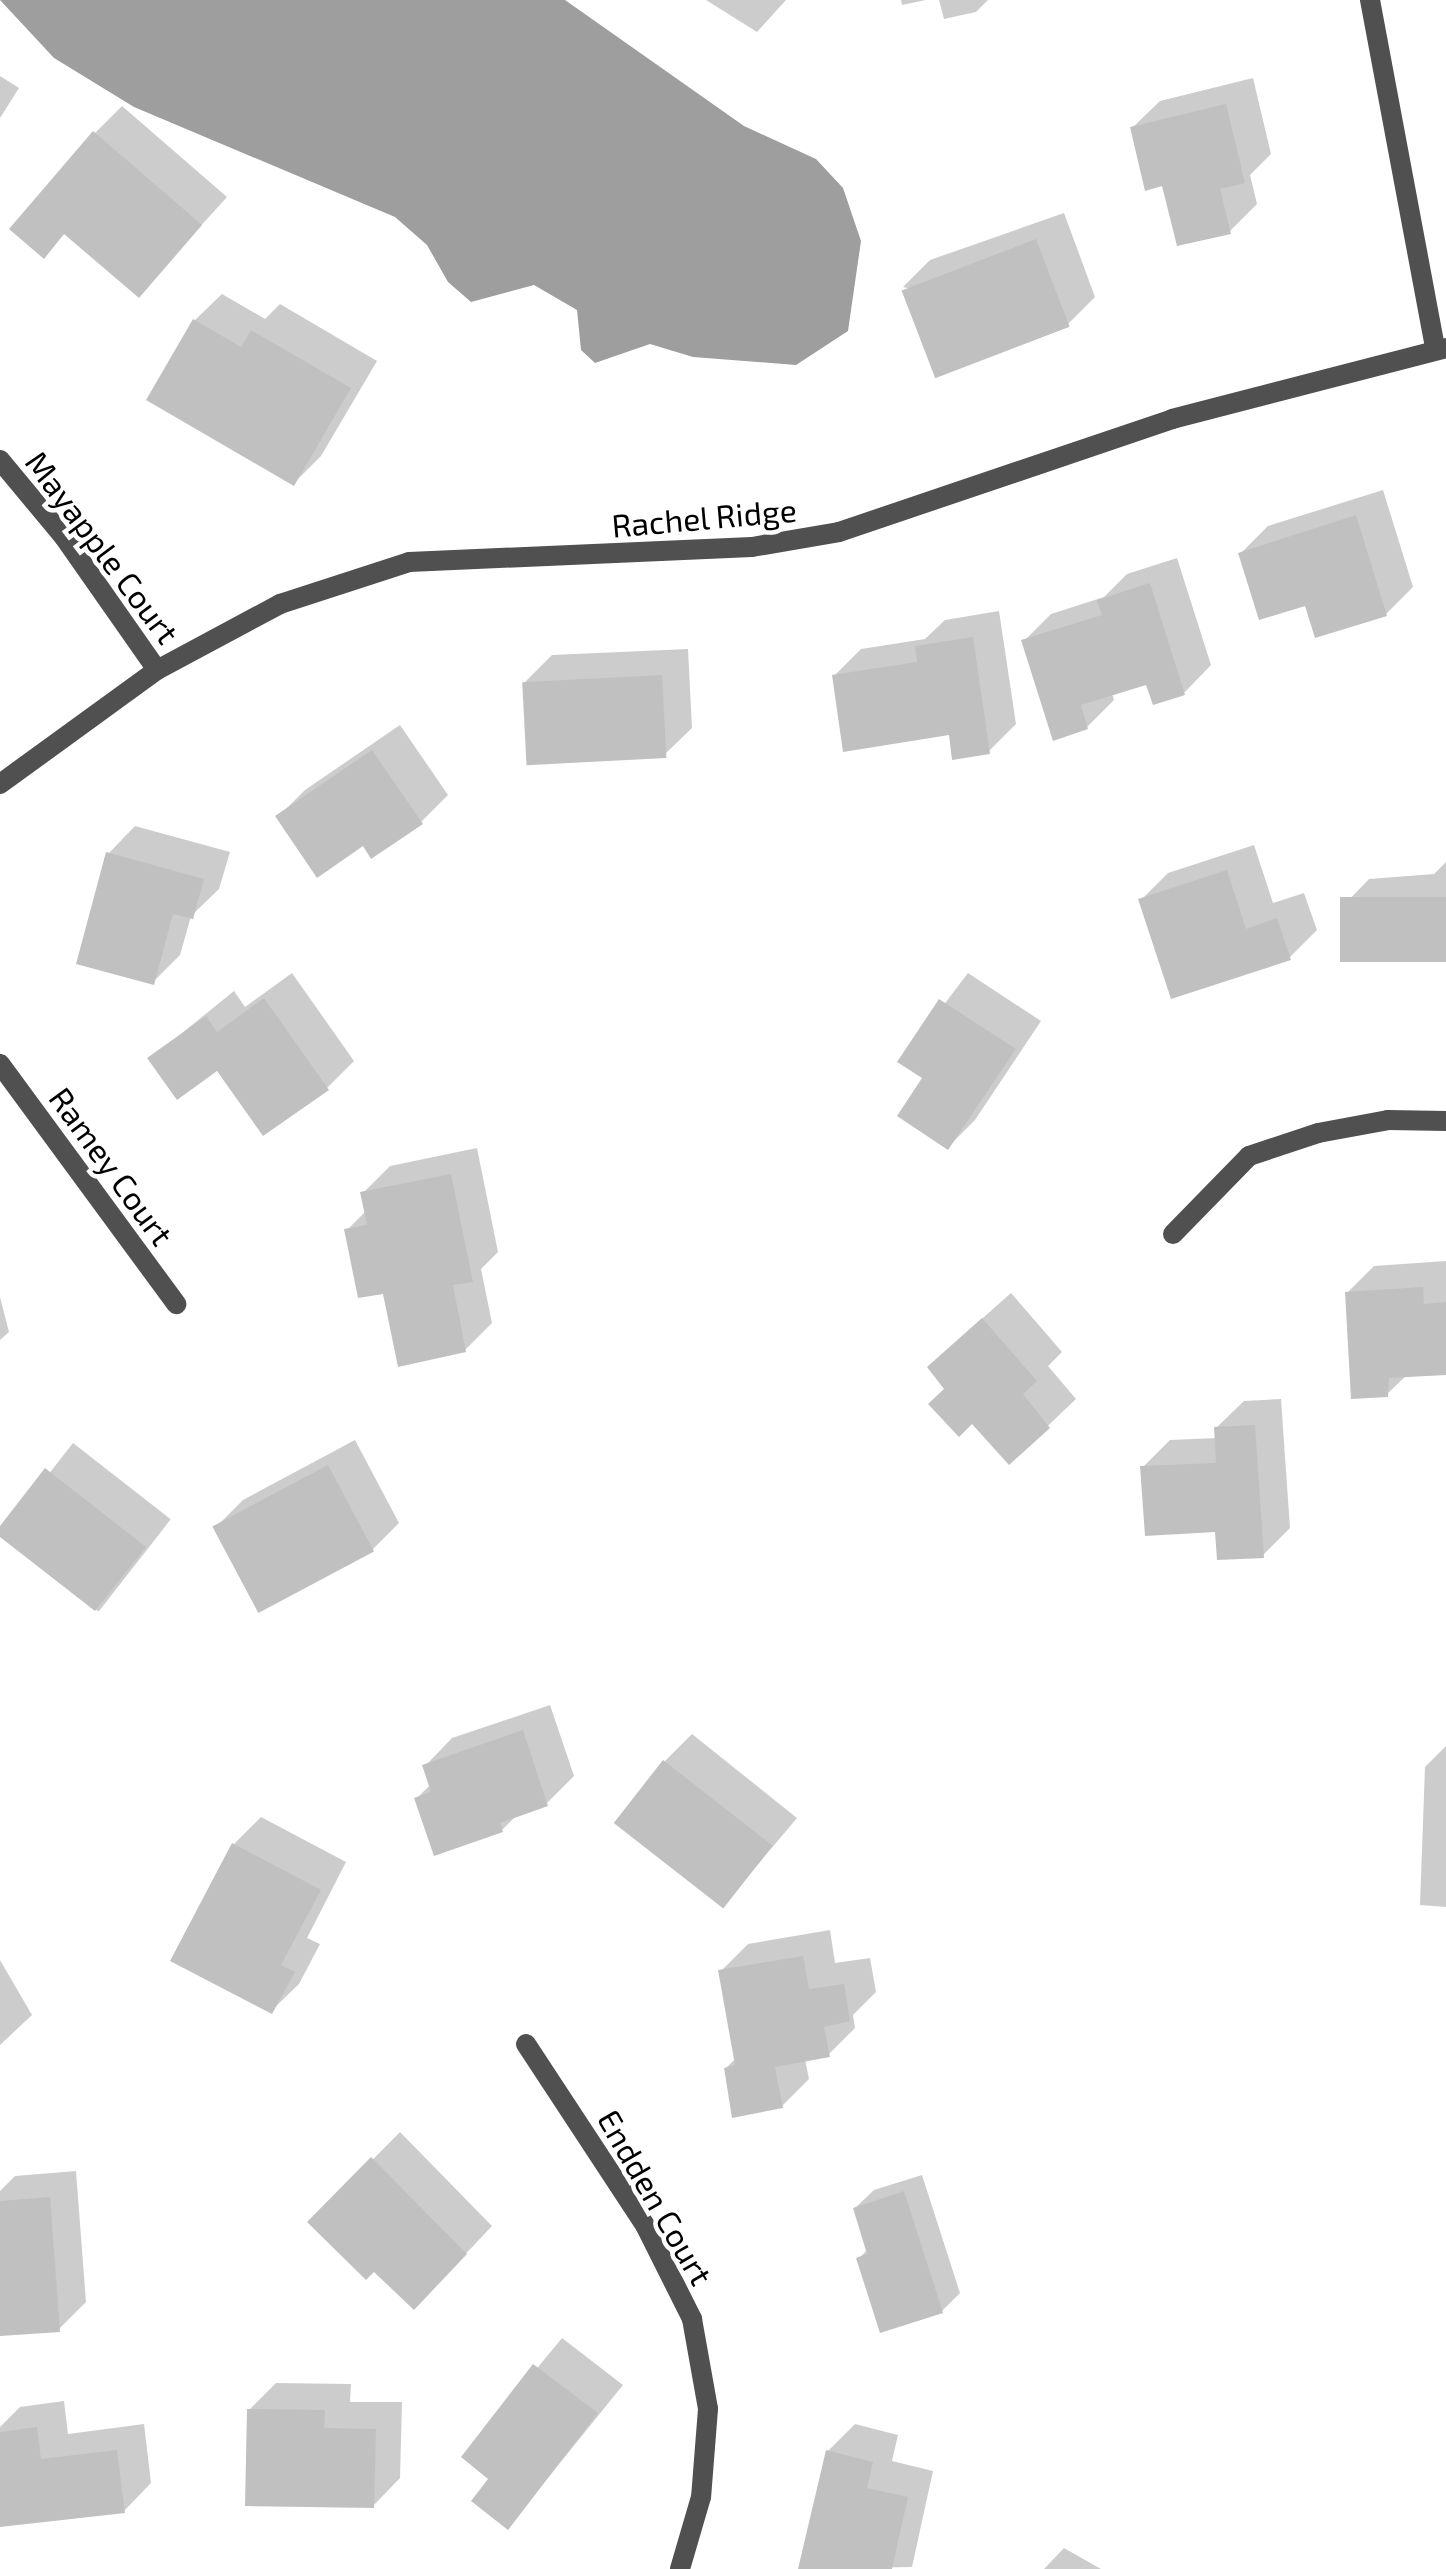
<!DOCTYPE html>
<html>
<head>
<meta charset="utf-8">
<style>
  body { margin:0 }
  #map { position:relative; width:1446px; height:2569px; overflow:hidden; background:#fff; font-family:"Exo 2",sans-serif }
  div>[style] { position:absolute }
  .water>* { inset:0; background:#9e9e9e }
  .shadow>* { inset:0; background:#0003; transform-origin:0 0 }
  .building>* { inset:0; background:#c0c0c0; transform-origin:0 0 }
  .street>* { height:20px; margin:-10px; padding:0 10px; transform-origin:10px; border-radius:10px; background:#505050 }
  span { translate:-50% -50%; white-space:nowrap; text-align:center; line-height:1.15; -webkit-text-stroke:9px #fff; paint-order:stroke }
  .street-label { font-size:32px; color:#000 }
</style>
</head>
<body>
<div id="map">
  <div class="water">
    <i style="clip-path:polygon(0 0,565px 0,744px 126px,816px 159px,843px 188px,861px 241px,848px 331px,796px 365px,693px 357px,650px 344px,595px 363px,581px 350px,577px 310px,534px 285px,471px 302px,448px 282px,427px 245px,395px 217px,134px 107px,54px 58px)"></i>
  </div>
  <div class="shadow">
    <i style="clip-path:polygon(706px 0,786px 0,757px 32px)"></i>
    <i style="clip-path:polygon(901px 0,926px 0,902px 5px)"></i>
    <i style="clip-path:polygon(939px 0,988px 0,976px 12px,944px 19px)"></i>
    <i style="clip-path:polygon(0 76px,19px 88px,0 118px)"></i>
    <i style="clip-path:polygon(1253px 78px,1271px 154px,1250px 175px,1257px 204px,1230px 231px,1164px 183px,1132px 128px,1160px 101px)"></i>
    <i style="clip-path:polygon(122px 106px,227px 197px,139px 294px,66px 232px,44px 255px,95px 133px)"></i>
    <i style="clip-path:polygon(1064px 213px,1095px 297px,1068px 324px,903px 287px,930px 260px)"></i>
    <i style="clip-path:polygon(222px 294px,265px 319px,280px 304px,377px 361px,321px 456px,294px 483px,195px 320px)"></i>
    <i style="clip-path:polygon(1383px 490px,1413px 587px,1386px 614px,1306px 603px,1241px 553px,1268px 526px)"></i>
    <i style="clip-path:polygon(1177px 558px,1211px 665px,1184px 693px,1148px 682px,1112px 693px,1114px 700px,1087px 727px,1024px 641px,1051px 614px,1104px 597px,1127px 574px)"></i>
    <i style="clip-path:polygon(999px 611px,1016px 724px,989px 751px,834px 676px,861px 649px,925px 639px,945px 620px)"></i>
    <i style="clip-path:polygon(688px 649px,692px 728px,664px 755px,525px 682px,552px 655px)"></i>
    <i style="clip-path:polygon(400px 725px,448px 795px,421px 822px,278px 817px,305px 790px)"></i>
    <i style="clip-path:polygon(135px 826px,230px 852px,219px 889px,191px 916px,180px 955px,153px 982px,108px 854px)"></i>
    <i style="clip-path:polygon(1254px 845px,1273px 903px,1304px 893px,1317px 930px,1289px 958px,1141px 900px,1168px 873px)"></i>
    <i style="clip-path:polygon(1446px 862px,1446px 960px,1342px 907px,1369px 879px,1434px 874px)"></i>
    <i style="clip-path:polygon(292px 973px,354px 1061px,327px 1088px,150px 1059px,234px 991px,245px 1007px)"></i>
    <i style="clip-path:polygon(968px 973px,1041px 1021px,975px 1120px,948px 1147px,925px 1078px,901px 1061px)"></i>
    <i style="clip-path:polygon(477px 1148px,498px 1252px,481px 1269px,492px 1323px,465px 1350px,385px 1291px,347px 1230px,367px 1210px,363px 1193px,390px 1166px)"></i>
    <i style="clip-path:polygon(1446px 1261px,1446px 1373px,1407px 1375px,1387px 1394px,1347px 1293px,1374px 1266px)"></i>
    <i style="clip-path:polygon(1011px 1293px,1062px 1352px,1048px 1366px,1076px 1399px,1010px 1462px,947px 1389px,957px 1341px)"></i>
    <i style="clip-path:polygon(0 1297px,9px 1332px,0 1340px)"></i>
    <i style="clip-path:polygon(1281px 1399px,1290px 1528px,1263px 1555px,1218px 1529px,1143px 1467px,1170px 1440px,1217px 1438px,1216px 1428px,1244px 1401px)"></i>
    <i style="clip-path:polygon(355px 1440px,399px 1523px,372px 1550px,216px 1527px,243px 1500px)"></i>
    <i style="left:73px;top:1443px;width:124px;height:117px;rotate:38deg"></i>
    <i style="clip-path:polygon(550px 1705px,574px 1776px,547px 1803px,518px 1814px,502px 1830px,417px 1798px,431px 1784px,425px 1766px,452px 1738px)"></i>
    <i style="clip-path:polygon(692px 1734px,797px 1818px,723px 1906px,665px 1761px)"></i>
    <i style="clip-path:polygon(1446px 1746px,1446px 1907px,1420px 1905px,1425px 1767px)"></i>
    <i style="clip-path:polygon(261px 1817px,346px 1862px,307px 1938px,320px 1944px,299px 1984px,271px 2011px,234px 1844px)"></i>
    <i style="clip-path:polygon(830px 1930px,835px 1963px,870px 1958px,876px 1992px,853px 2015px,855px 2028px,828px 2055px,805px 2059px,809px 2079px,782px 2106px,726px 2068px,736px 2058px,721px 1971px,748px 1944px)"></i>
    <i style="clip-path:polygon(0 1960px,32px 2015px,0 2045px)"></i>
    <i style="clip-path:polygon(400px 2132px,492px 2226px,441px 2280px,374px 2268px,311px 2222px)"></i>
    <i style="clip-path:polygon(76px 2171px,86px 2302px,59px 2329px,0 2333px,0 2191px,15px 2176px)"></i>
    <i style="clip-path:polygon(922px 2175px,960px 2293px,942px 2311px,859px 2258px,868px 2249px,855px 2208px,874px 2190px)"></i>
    <i style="clip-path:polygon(562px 2338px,623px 2385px,508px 2527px,491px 2478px,464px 2457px)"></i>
    <i style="clip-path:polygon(276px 2383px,351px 2384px,350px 2402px,402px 2402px,400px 2478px,373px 2506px,249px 2410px)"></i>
    <i style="clip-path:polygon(64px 2401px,68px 2434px,144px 2424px,151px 2483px,124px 2511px,0 2491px,0 2427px,20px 2407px)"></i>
    <i style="clip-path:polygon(855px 2424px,898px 2435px,892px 2461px,933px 2471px,912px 2567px,800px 2569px,828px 2451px)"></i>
    <i style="clip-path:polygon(1064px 2548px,1101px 2569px,1044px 2569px)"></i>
  </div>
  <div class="building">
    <i style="clip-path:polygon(1226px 104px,1245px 183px,1220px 189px,1231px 234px,1177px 246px,1162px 186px,1145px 191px,1130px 127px)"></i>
    <i style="clip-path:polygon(93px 131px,202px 225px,139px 298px,64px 234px,44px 259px,9px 229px)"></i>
    <i style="left:1036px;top:239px;width:94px;height:144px;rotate:69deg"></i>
    <i style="clip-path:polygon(193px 319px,241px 347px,251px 330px,351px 388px,294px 486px,146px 400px)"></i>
    <i style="clip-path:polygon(1356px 515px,1387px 616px,1315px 638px,1305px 606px,1259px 620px,1238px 553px)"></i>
    <i style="clip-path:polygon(1150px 583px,1185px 695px,1153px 705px,1146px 685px,1081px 705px,1088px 729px,1053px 741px,1021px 640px,1102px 615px,1097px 600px)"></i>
    <i style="clip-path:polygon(973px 637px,990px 754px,952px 760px,949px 735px,843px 752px,832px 675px,917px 662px,915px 646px)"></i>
    <i style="left:662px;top:675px;width:83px;height:140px;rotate:87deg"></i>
    <i style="clip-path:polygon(372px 750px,423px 824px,371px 859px,363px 846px,317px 878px,275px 816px)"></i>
    <i style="clip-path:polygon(106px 852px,204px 879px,193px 919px,173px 914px,154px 985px,76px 964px)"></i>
    <i style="clip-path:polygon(1227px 870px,1246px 929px,1277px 918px,1291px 960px,1171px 999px,1138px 899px)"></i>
    <i style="left:1446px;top:897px;width:65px;height:106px;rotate:90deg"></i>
    <i style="clip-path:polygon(264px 998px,329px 1090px,263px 1136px,217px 1071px,177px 1100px,147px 1058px,206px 1016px,217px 1032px)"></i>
    <i style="clip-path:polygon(939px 999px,1016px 1049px,948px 1150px,897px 1116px,922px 1078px,897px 1062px)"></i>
    <i style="clip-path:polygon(451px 1174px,473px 1282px,453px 1285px,466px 1352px,398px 1367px,383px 1294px,358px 1298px,344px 1229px,367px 1225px,360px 1192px)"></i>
    <i style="clip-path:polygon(1423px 1287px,1424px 1304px,1446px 1302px,1446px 1375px,1389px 1378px,1388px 1397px,1351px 1399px,1345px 1292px)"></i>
    <i style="clip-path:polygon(982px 1318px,1037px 1381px,1023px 1394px,1050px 1428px,1009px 1465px,972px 1424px,959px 1437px,928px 1404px,944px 1389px,927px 1367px)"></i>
    <i style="clip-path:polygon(1255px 1425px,1264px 1558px,1217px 1560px,1215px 1532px,1145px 1536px,1140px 1466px,1216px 1463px,1214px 1427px)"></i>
    <i style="left:328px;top:1465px;width:98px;height:131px;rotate:62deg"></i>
    <i style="clip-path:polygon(45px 1468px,146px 1547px,95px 1611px,0 1537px,0 1526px)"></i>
    <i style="clip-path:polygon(523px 1730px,548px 1806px,500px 1823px,503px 1832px,434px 1856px,414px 1798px,431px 1792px,422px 1765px)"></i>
    <i style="left:663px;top:1760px;width:139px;height:80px;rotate:38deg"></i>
    <i style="clip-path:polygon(232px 1843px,321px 1890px,281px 1965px,295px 1972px,272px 2014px,170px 1961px)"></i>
    <i style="clip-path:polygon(803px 1956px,809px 1989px,844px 1984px,850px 2021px,824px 2027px,830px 2057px,775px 2067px,783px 2108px,732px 2118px,724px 2068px,735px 2065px,718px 1970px)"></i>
    <i style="clip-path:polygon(371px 2157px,467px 2254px,414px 2310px,374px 2272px,366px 2280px,307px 2222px)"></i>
    <i style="clip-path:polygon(904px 2191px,943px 2313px,880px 2333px,856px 2258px,867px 2254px,853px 2208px)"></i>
    <i style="clip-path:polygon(50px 2197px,60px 2332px,0 2336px,0 2201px)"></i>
    <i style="clip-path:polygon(533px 2364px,598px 2413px,508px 2530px,471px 2501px,488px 2479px,461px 2457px)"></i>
    <i style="clip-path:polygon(247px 2409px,325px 2410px,324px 2428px,376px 2429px,374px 2508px,245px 2506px)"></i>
    <i style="clip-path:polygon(37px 2427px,41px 2459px,117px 2450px,125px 2513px,0 2527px,0 2432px)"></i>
    <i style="clip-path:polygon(826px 2450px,873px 2462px,867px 2488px,908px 2497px,892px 2569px,798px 2569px)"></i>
  </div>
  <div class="street">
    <i style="left:1370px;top:0;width:353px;rotate:79.4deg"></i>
    <i style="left:0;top:460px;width:100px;rotate:50.3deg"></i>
    <i style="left:64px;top:537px;width:162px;rotate:55deg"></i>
    <i style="left:0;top:784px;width:194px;rotate:-36deg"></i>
    <i style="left:157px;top:670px;width:140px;rotate:-28.2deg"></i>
    <i style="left:280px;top:604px;width:136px;rotate:-18deg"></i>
    <i style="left:409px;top:562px;width:343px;rotate:-2.5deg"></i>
    <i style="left:752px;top:547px;width:88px;rotate:-9.8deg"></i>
    <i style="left:839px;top:532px;width:352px;rotate:-18.7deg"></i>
    <i style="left:1172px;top:419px;width:283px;rotate:-14.5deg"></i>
    <i style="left:0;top:1064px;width:298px;rotate:53.7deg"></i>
    <i style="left:1173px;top:1234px;width:109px;rotate:-45.7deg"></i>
    <i style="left:1249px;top:1156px;width:73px;rotate:-18.4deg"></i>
    <i style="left:1318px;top:1133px;width:71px;rotate:-10.5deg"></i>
    <i style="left:1388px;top:1120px;width:58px;rotate:1deg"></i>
    <i style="left:526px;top:2044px;width:219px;rotate:56.7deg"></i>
    <i style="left:646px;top:2227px;width:103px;rotate:63.4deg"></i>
    <i style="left:692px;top:2319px;width:91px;rotate:79.9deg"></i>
    <i style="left:708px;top:2409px;width:88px;rotate:94.5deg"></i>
    <i style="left:701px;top:2497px;width:75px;rotate:106.3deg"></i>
  </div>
  <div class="street-label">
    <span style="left:704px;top:517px;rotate:-5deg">Rachel Ridge</span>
    <span style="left:103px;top:547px;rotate:53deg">Mayapple Court</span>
    <span style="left:112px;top:1166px;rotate:54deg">Ramey Court</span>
    <span style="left:656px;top:2197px;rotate:60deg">Endden Court</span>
  </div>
</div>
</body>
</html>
